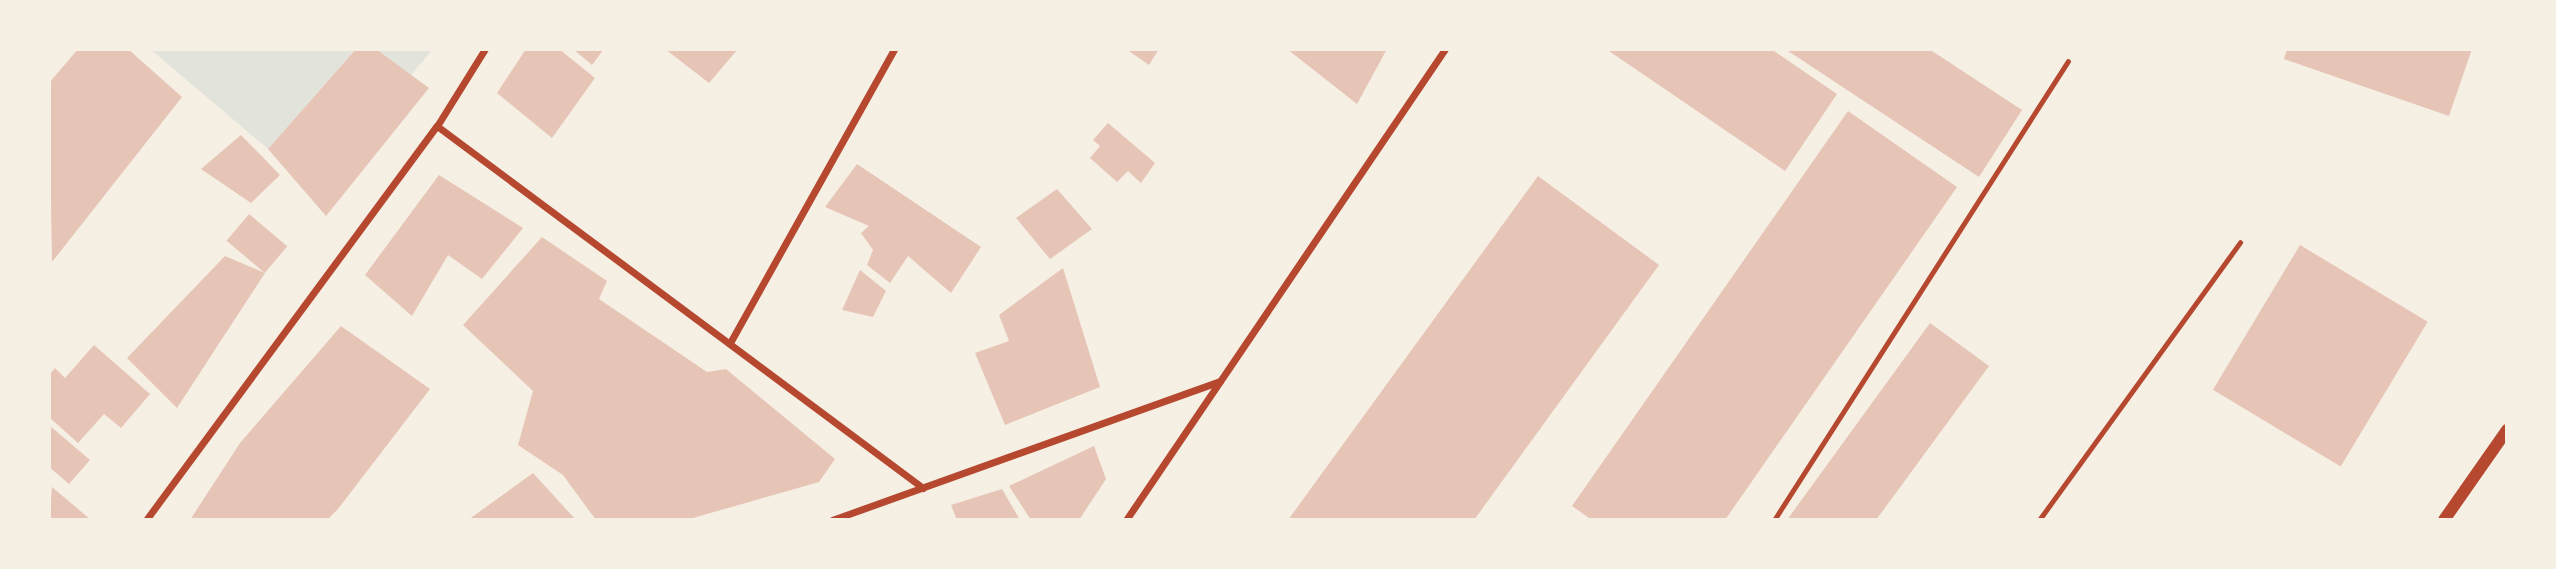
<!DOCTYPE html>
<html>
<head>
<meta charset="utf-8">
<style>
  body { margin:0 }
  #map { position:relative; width:2556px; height:569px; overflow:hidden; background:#f6efe4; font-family:Signika,sans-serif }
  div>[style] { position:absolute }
  .green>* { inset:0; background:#e2e4dc }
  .building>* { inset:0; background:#e6c5b7; transform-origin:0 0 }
  .service>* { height:5px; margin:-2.5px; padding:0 2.5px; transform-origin:2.5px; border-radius:2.5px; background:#b5482f }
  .minor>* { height:7px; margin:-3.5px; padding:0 3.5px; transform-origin:3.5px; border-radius:3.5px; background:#b5482f }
  .tertiary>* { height:12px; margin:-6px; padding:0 6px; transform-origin:6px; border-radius:6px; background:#b5482f }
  span { translate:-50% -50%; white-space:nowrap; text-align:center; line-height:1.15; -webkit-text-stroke:5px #f6efe4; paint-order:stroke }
  .frame { position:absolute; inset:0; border:51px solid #f6efe4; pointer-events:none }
</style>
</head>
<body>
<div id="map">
  <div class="green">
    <i style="clip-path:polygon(150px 49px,356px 49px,268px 149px)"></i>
    <i style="clip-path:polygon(376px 49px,433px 49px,411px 75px)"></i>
  </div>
  <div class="building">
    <i style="clip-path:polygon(78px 49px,128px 49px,182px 97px,52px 262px,49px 83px)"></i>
    <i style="clip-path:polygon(356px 49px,376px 49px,429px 88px,326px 216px,268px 149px)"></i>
    <i style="clip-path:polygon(526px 49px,559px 49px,595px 78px,552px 138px,497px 93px)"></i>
    <i style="clip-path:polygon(573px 49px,604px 49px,592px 65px)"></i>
    <i style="clip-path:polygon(665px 49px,738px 49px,709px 83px)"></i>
    <i style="clip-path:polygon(1126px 49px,1159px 49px,1149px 65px)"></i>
    <i style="clip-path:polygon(1287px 49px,1387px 49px,1357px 104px)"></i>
    <i style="clip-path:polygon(1606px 49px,1771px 49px,1837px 94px,1785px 171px)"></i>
    <i style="clip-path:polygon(1785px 49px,1929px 49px,2022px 110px,1979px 177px)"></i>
    <i style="clip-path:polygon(2287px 49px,2472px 49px,2449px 116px,2284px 59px)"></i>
    <i style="clip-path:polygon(1848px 111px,1957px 187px,1725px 520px,1592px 520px,1572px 506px)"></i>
    <i style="clip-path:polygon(1108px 123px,1155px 163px,1141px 183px,1128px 171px,1117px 182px,1090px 158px,1100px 146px,1093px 140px)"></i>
    <i style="clip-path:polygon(241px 135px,280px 175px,251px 203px,201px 169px)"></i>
    <i style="clip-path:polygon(857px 164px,981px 247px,951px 293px,908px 256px,890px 283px,867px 265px,873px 250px,861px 233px,869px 226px,825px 207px)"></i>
    <i style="clip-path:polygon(439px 175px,523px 228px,482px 279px,448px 255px,412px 316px,365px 275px)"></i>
    <i style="clip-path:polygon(1538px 176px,1659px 265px,1474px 520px,1288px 520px)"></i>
    <i style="clip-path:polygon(1057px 189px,1092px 229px,1050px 259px,1016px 218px)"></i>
    <i style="left:249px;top:214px;width:50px;height:35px;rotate:40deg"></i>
    <i style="clip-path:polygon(542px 237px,607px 281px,599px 299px,707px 372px,726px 369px,835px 459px,819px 482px,686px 520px,596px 520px,563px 475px,518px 445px,533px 391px,463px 325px)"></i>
    <i style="left:2300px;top:245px;width:149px;height:169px;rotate:31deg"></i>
    <i style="clip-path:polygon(225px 256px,265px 273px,177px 408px,127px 358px)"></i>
    <i style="clip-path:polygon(1063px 268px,1100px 387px,1005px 425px,975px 353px,1009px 341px,999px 315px)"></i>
    <i style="clip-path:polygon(860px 270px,886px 291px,873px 317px,842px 310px)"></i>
    <i style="clip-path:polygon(1930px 323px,1989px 366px,1876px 520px,1787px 520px)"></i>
    <i style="clip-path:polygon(341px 326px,430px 389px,338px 509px,327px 520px,190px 520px,240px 443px)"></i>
    <i style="clip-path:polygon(94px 345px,150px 394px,121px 428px,104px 414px,78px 443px,49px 417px,49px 375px,55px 368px,65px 378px)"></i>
    <i style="clip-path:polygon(49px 425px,90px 460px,69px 484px,49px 467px)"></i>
    <i style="clip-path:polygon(1094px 446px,1106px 479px,1079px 520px,1031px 520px,1009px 486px)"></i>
    <i style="clip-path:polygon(533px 473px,576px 520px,468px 520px)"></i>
    <i style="clip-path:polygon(52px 487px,91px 520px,49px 520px)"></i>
    <i style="clip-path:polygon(1002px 489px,1020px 520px,957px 520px,951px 505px)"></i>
  </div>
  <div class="service">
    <i style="left:1774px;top:520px;width:545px;rotate:-57.36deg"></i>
    <i style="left:2039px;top:520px;width:343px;rotate:-54.1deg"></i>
  </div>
  <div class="minor">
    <i style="left:437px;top:126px;width:606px;rotate:36.68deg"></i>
    <i style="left:731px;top:341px;width:334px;rotate:-60.8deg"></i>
    <i style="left:146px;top:520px;width:490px;rotate:-53.6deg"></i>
    <i style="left:437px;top:126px;width:91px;rotate:-58.1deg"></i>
    <i style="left:832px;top:520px;width:412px;rotate:-19.7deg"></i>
    <i style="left:1126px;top:520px;width:569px;rotate:-55.89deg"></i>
  </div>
  <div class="tertiary">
    <i style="left:2444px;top:520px;width:110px;rotate:-55deg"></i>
  </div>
  <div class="frame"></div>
</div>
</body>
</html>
